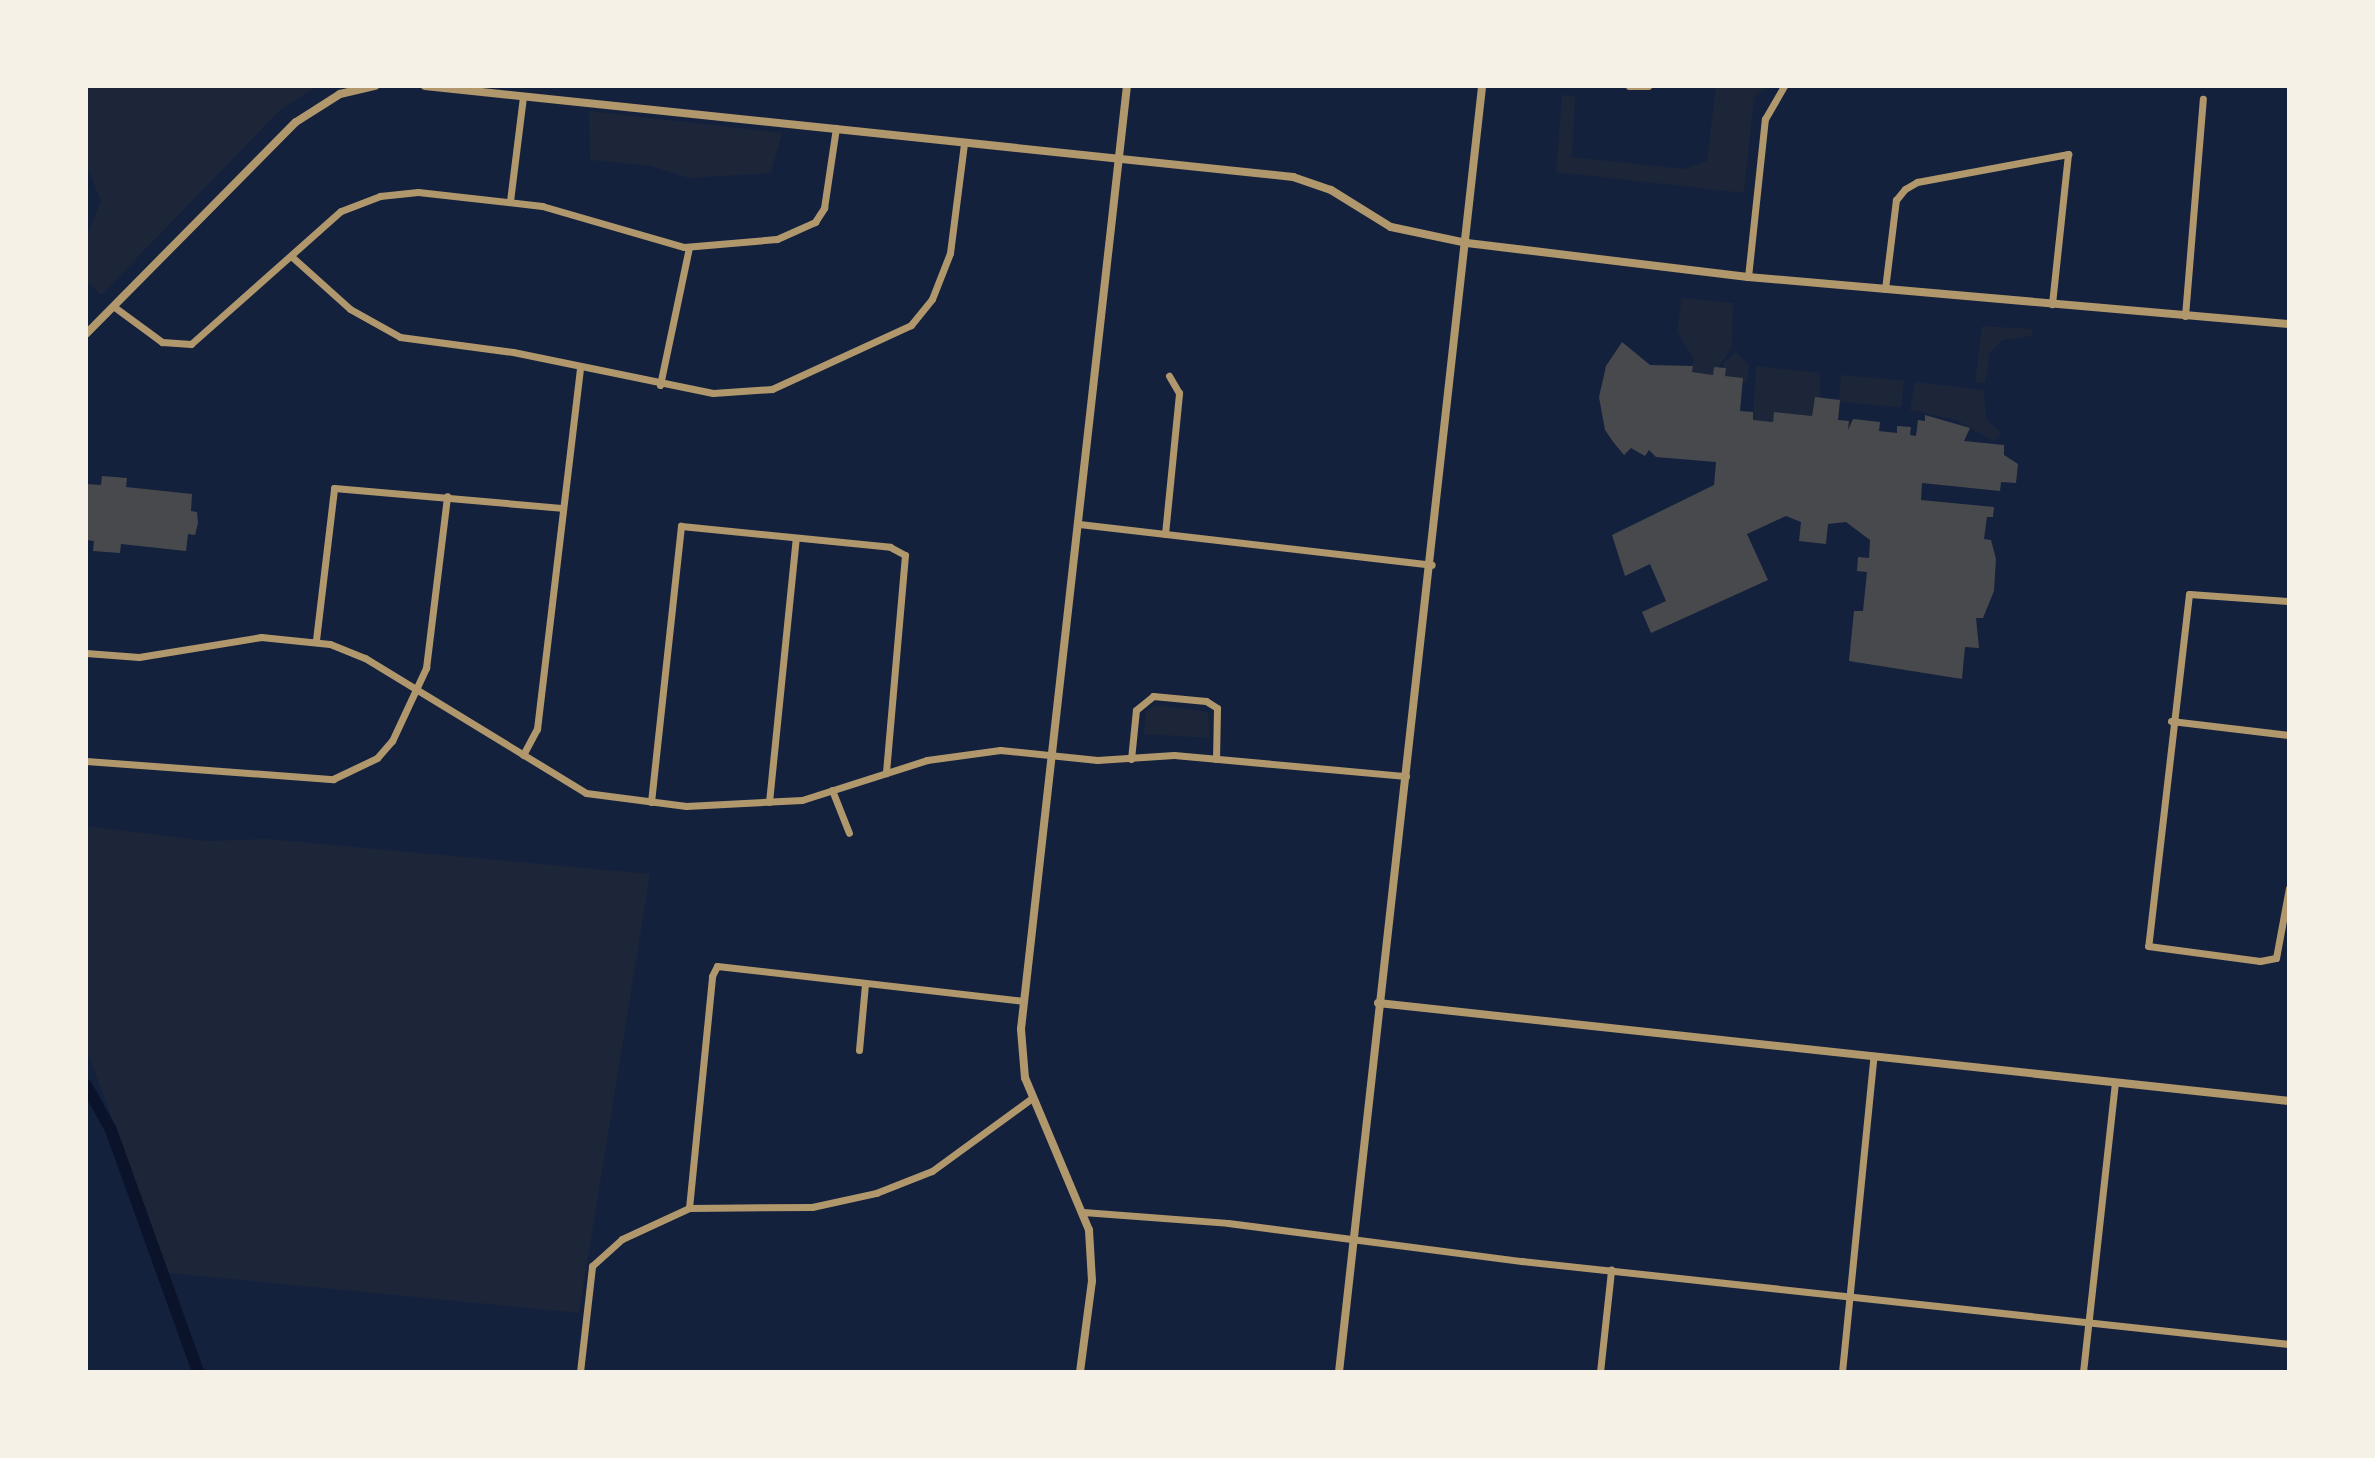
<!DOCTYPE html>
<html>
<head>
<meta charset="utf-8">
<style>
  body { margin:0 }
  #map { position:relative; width:2375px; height:1458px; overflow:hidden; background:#14213d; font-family:"Roboto Condensed",sans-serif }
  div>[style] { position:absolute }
  .green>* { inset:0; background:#1d2539; transform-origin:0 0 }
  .canal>* { height:12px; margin:-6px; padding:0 6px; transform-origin:6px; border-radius:6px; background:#0b132b }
  .building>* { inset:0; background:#48494c }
  .minor>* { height:7px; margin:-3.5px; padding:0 3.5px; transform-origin:3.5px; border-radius:3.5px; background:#b1986c }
  .tertiary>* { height:8px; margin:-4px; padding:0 4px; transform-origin:4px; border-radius:4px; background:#b1986c }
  span { translate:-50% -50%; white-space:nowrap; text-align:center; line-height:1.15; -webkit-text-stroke:7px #f6f1e7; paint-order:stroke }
  .frame { position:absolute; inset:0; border:88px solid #f6f1e7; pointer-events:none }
</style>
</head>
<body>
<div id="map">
  <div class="green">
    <i style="clip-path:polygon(86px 86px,317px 86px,281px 109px,101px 295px,86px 281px,86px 238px,101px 201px,86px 164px)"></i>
    <i style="clip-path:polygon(1716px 86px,1766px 88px,1754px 98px,1744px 193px,1556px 172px,1562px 95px,1575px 96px,1572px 157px,1683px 169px,1707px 161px)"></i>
    <i style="clip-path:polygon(589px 111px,782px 133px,771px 173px,689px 178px,651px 166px,590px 160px)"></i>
    <i style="clip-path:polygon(1682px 298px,1733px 303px,1732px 347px,1713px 375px,1692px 372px,1694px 359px,1677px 332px)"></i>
    <i style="clip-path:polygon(1982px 326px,2033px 329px,2032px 336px,2002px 340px,1990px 353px,1985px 383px,1975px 382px)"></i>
    <i style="clip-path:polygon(1736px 352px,1749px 365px,1747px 383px,1725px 376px,1723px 363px)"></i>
    <i style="clip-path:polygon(1756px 366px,1820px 373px,1820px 398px,1815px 398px,1812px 416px,1774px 413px,1773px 422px,1753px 420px)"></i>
    <i style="left:1841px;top:375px;width:63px;height:27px;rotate:5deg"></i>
    <i style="clip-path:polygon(1915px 382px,1984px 390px,1986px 419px,2002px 434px,1994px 441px,1956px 420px,1910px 410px)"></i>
    <i style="clip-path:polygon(1156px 705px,1208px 712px,1210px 738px,1144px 734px,1146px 711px)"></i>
    <i style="clip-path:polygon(86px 826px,208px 841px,267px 839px,650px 874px,579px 1313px,169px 1273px,86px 1048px)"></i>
  </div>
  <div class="canal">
    <i style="left:86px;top:1085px;width:51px;rotate:60.9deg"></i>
    <i style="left:111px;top:1130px;width:257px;rotate:70.2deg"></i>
  </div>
  <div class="building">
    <i style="clip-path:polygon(1622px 342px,1650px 365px,1693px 366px,1692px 372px,1713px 375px,1714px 367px,1726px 368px,1725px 376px,1743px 378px,1740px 411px,1753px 412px,1753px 420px,1773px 422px,1774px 412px,1812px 416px,1815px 397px,1840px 400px,1838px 420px,1849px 421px,1848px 430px,1853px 419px,1880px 422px,1879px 431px,1897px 433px,1897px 426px,1911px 427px,1910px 435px,1916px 436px,1918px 420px,1925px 421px,1925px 415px,1970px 428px,1964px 441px,2004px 445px,2004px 455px,2018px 464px,2016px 483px,2001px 482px,2000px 491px,1922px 483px,1921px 500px,1994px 507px,1993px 517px,1987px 517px,1984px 539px,1991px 540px,1996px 559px,1994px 591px,1983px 618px,1976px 618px,1979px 648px,1965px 647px,1962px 679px,1849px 661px,1854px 611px,1863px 611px,1867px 572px,1857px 571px,1858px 557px,1869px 558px,1870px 540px,1846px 522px,1828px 524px,1826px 544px,1799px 541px,1801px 522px,1786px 516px,1747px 534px,1768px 580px,1651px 633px,1642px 612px,1666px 601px,1650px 564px,1625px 576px,1612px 535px,1714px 485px,1716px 462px,1656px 457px,1649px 450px,1645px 456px,1631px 448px,1624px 455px,1614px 443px,1605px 430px,1599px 397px,1606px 366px)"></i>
    <i style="clip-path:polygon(102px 476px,127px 478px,126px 487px,192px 494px,191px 511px,197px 512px,198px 523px,195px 535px,188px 534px,186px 551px,121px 544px,120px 553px,93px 551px,94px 541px,86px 540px,86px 484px,101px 485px)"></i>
  </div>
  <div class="minor">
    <i style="left:1629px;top:86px;width:19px"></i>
    <i style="left:510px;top:201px;width:105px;rotate:-82.9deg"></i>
    <i style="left:291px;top:256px;width:79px;rotate:41.9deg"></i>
    <i style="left:350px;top:309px;width:57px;rotate:29.2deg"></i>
    <i style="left:400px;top:337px;width:114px;rotate:7.6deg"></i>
    <i style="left:513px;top:352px;width:204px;rotate:11.6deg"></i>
    <i style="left:713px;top:393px;width:59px;rotate:-3.9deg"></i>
    <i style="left:772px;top:389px;width:153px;rotate:-24.7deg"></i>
    <i style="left:911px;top:325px;width:33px;rotate:-51deg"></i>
    <i style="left:932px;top:299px;width:49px;rotate:-68.6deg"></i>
    <i style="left:950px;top:253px;width:111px;rotate:-82.7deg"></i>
    <i style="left:1748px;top:277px;width:159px;rotate:-83.9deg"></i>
    <i style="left:1765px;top:119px;width:38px;rotate:-60deg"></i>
    <i style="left:1885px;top:289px;width:90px;rotate:-83deg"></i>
    <i style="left:1896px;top:200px;width:14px;rotate:-51deg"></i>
    <i style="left:1905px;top:189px;width:14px;rotate:-30deg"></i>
    <i style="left:1917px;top:182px;width:154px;rotate:-10.5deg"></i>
    <i style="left:2068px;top:154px;width:151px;rotate:96.1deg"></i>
    <i style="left:113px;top:306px;width:61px;rotate:36.3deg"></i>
    <i style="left:162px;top:342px;width:29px;rotate:4deg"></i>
    <i style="left:191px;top:344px;width:200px;rotate:-41.6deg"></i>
    <i style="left:341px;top:211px;width:42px;rotate:-21deg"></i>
    <i style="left:380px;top:196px;width:38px;rotate:-6deg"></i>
    <i style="left:418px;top:192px;width:125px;rotate:6.4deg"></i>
    <i style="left:542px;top:206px;width:148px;rotate:16.1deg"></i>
    <i style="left:684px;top:247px;width:93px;rotate:-4.9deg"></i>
    <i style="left:777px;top:239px;width:42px;rotate:-24.1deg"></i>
    <i style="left:815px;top:222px;width:17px;rotate:-57deg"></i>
    <i style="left:824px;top:208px;width:81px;rotate:-81.5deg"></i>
    <i style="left:2185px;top:316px;width:218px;rotate:-85.3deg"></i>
    <i style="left:660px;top:385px;width:141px;rotate:-78.1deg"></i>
    <i style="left:1079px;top:524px;width:355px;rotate:6.6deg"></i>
    <i style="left:1165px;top:534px;width:142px;rotate:-84.3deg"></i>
    <i style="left:1179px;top:393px;width:20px;rotate:-120deg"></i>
    <i style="left:2289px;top:601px;width:100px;rotate:-176deg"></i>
    <i style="left:2189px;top:594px;width:354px;rotate:96.6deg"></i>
    <i style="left:2148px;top:946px;width:113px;rotate:7.6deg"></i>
    <i style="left:2260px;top:961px;width:16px;rotate:-11deg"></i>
    <i style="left:2276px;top:958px;width:71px;rotate:-79.5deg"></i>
    <i style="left:316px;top:640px;width:153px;rotate:-83.2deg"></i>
    <i style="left:334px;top:488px;width:228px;rotate:5deg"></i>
    <i style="left:86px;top:653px;width:53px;rotate:4.3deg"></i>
    <i style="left:139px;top:657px;width:124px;rotate:-9.3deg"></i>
    <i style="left:261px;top:637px;width:69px;rotate:5.8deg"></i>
    <i style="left:330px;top:644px;width:38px;rotate:22deg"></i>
    <i style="left:365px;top:658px;width:259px;rotate:31.4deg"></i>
    <i style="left:586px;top:793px;width:101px;rotate:7.4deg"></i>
    <i style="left:686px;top:806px;width:116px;rotate:-3deg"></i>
    <i style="left:802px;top:800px;width:131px;rotate:-17.7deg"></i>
    <i style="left:927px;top:760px;width:74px;rotate:-7.8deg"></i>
    <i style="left:1000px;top:750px;width:98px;rotate:5.9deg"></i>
    <i style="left:1097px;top:760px;width:77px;rotate:-3.7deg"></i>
    <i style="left:1174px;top:755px;width:233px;rotate:5.2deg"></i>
    <i style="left:2171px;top:721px;width:119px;rotate:6.8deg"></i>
    <i style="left:523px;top:755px;width:30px;rotate:-62deg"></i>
    <i style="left:537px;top:729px;width:365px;rotate:-83.2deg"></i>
    <i style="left:1131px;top:759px;width:49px;rotate:-84.2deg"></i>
    <i style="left:1136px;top:710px;width:22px;rotate:-39deg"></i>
    <i style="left:1153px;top:696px;width:53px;rotate:5.4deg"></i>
    <i style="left:1206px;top:701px;width:13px;rotate:32deg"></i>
    <i style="left:1217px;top:708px;width:51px;rotate:91.1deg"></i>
    <i style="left:86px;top:761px;width:248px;rotate:4.2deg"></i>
    <i style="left:333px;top:779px;width:49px;rotate:-25.5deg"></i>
    <i style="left:377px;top:758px;width:23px;rotate:-49deg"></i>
    <i style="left:392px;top:741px;width:81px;rotate:-65deg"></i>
    <i style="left:426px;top:668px;width:173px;rotate:-83deg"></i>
    <i style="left:832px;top:790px;width:46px;rotate:68.4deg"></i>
    <i style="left:651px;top:802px;width:278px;rotate:-83.8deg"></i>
    <i style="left:681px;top:526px;width:210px;rotate:5.7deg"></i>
    <i style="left:890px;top:547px;width:17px;rotate:28deg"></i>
    <i style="left:905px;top:555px;width:219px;rotate:95deg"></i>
    <i style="left:769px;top:802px;width:265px;rotate:-84.2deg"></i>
    <i style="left:859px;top:1050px;width:66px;rotate:-84.8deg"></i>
    <i style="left:689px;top:1208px;width:233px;rotate:-84.3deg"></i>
    <i style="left:712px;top:976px;width:11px;rotate:-63deg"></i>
    <i style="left:717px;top:966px;width:309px;rotate:6.5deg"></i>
    <i style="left:1083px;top:1212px;width:145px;rotate:4.3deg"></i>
    <i style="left:1228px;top:1223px;width:296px;rotate:7.4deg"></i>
    <i style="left:1522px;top:1261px;width:771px;rotate:6.18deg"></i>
    <i style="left:580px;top:1372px;width:107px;rotate:-83.5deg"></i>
    <i style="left:592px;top:1266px;width:40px;rotate:-42deg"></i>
    <i style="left:622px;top:1239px;width:74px;rotate:-24.8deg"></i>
    <i style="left:689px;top:1208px;width:123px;rotate:-0.5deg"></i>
    <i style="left:812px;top:1207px;width:66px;rotate:-12.3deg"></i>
    <i style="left:876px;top:1193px;width:60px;rotate:-21.4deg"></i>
    <i style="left:932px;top:1171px;width:124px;rotate:-36.1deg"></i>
    <i style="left:1600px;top:1372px;width:103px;rotate:-83.8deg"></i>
    <i style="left:1842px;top:1372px;width:315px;rotate:-84.3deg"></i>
    <i style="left:2083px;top:1372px;width:290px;rotate:-83.7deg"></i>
  </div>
  <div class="tertiary">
    <i style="left:425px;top:86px;width:873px;rotate:5.98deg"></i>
    <i style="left:1293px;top:177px;width:40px;rotate:18.9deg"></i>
    <i style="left:1331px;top:190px;width:70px;rotate:31.7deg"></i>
    <i style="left:1391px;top:227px;width:78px;rotate:11.9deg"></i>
    <i style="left:1467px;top:243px;width:283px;rotate:6.9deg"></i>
    <i style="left:1748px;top:277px;width:543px;rotate:4.97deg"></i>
    <i style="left:86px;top:334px;width:298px;rotate:-45.3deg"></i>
    <i style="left:296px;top:122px;width:52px;rotate:-32.5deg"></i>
    <i style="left:340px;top:94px;width:36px;rotate:-13deg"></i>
    <i style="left:1378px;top:1003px;width:916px;rotate:6.14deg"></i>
    <i style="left:1080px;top:1372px;width:92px;rotate:-82.5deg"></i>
    <i style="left:1092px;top:1281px;width:51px;rotate:-93.4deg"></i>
    <i style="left:1089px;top:1230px;width:165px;rotate:-112.8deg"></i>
    <i style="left:1025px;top:1078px;width:49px;rotate:-94.7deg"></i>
    <i style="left:1021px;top:1029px;width:949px;rotate:-83.59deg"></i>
    <i style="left:1339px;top:1372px;width:1294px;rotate:-83.65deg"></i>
  </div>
  <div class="frame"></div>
</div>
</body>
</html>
